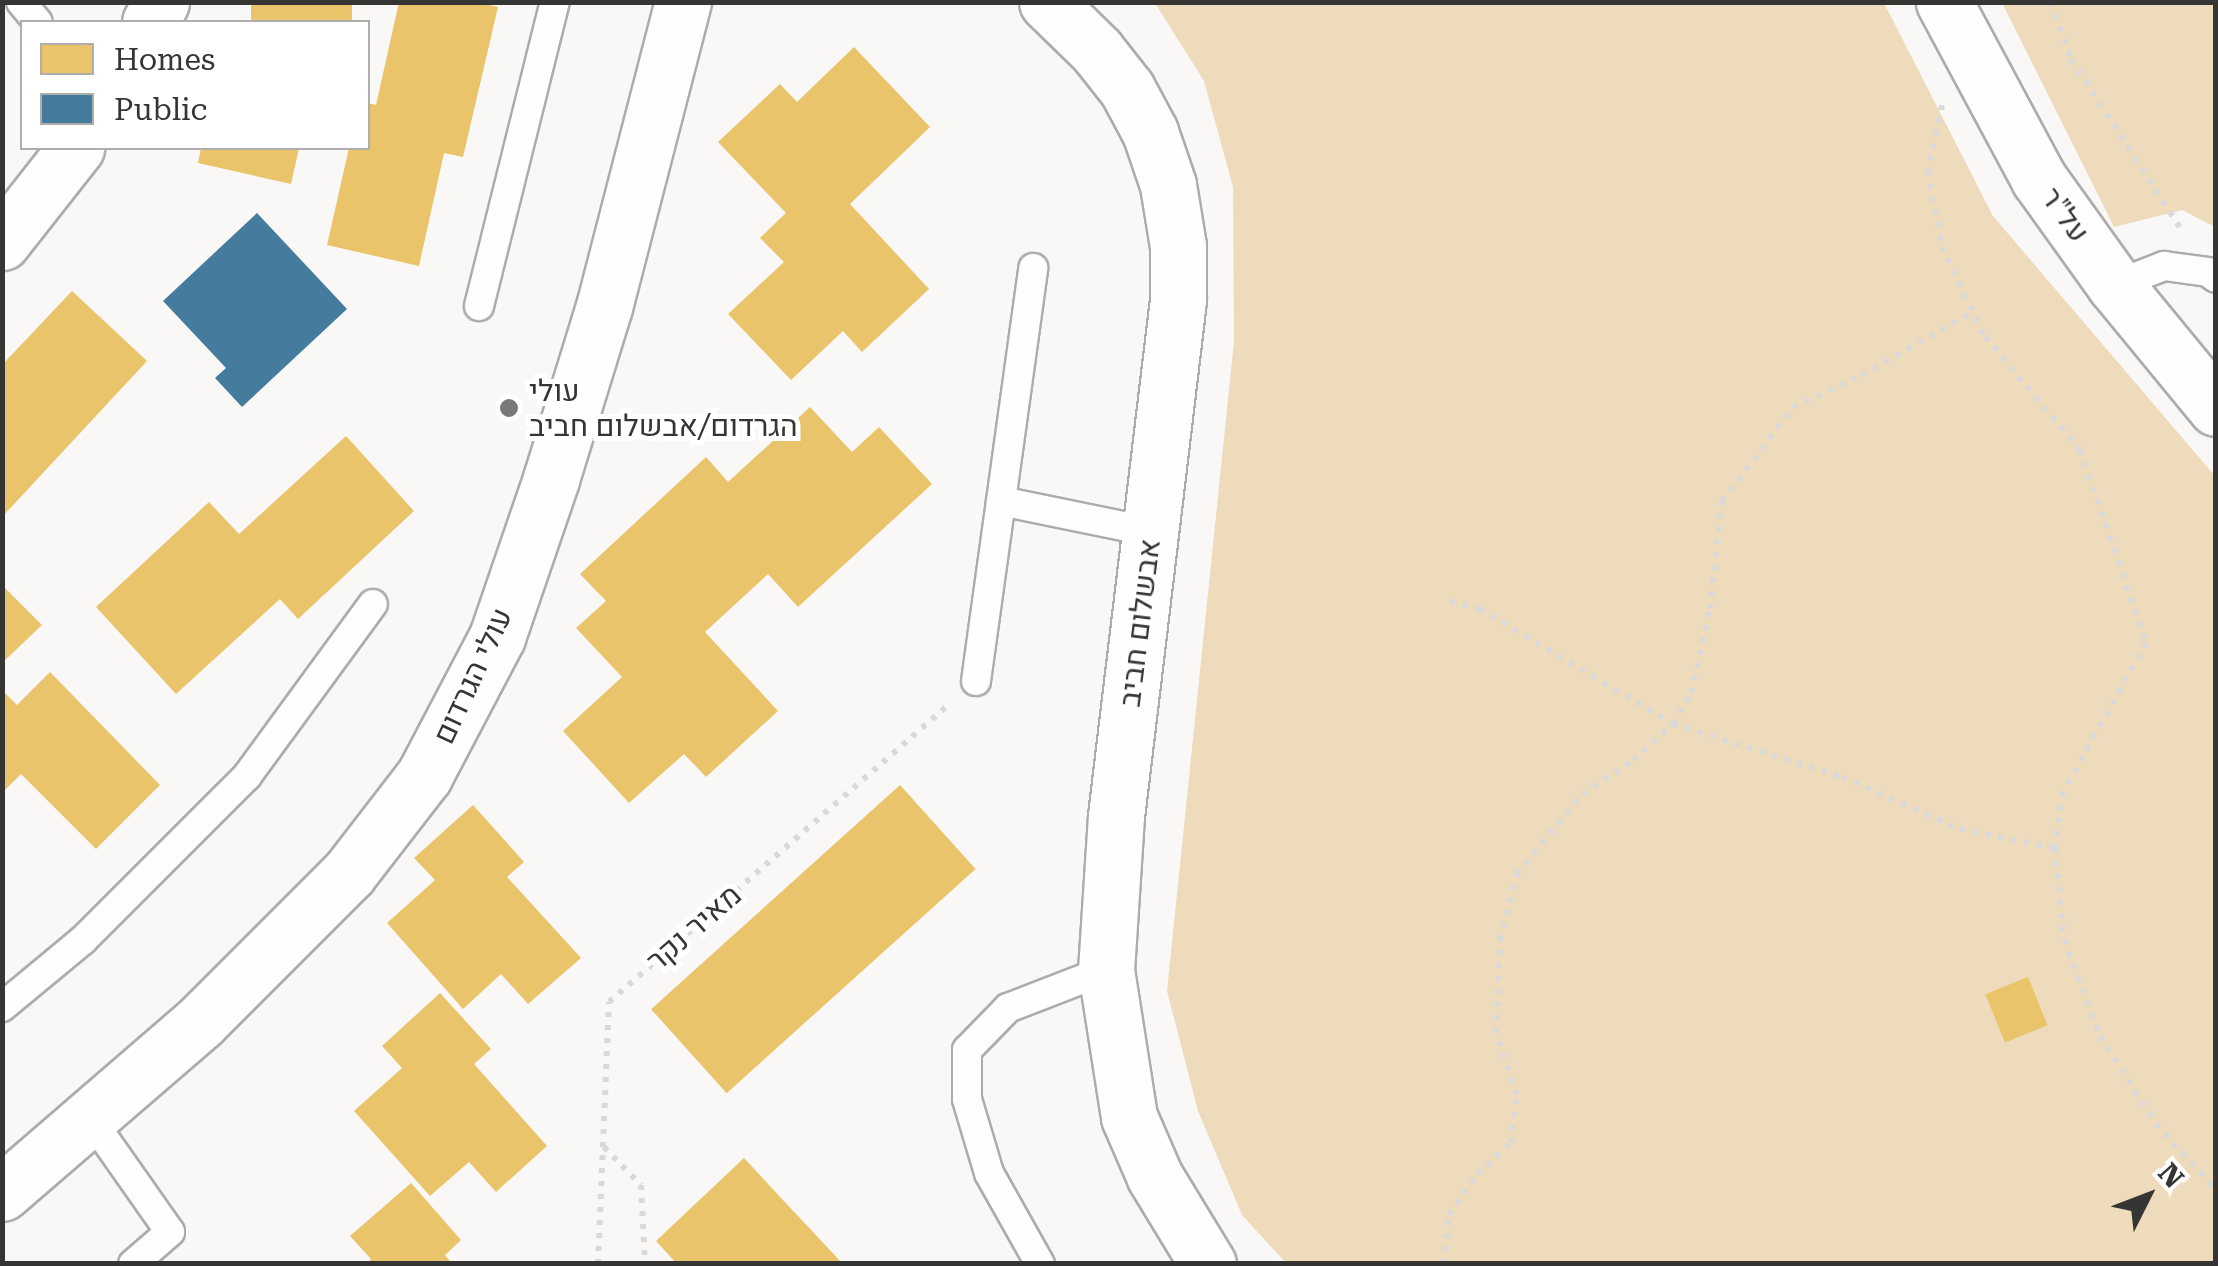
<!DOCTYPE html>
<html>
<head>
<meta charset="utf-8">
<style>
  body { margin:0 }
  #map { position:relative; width:2218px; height:1266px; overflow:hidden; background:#faf8f6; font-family:"Roboto Serif",Heebo,serif }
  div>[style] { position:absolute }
  .green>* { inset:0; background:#eddbbc }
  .homes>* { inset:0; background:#e9c46a; transform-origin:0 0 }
  .public>* { inset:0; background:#457b9d }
  .path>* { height:6px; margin-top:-3px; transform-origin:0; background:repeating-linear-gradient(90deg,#dad9d8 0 5px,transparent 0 13px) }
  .roads { filter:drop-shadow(2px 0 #acacaa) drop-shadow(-2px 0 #acacaa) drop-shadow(0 2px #acacaa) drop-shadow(0 -2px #acacaa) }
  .lane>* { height:28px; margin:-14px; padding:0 14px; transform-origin:14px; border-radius:14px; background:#fefefe }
  .street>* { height:55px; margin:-27.5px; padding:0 27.5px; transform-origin:27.5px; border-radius:27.5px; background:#fefefe }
  .secondary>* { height:55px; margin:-27.5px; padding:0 27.5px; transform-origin:27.5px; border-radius:27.5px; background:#fefefe }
  .dots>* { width:28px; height:28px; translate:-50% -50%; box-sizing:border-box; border:5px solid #fff; border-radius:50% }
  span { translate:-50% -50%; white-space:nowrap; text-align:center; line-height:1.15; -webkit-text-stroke:10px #fff; paint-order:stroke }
  .street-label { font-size:30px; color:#353533 }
  .poi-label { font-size:30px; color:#353533 }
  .left { translate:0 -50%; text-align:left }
  .frame { position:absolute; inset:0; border:5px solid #353533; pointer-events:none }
  .legend { position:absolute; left:20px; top:20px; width:350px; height:130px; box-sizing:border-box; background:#fff; border:2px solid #aeaead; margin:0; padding:12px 18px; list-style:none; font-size:30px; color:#353533 }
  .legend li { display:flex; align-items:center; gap:20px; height:50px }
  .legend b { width:50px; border:2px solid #aeaead }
  .north { position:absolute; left:2098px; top:1146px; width:100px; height:100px; -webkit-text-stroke:8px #fff; paint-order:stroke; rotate:48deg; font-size:28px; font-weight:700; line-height:40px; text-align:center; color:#353533 }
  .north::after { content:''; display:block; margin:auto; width:35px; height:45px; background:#353533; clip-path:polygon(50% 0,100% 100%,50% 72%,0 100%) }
</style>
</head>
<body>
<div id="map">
  <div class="green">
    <i style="clip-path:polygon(1155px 3px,1884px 3px,1993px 216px,2215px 476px,2215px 1263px,1287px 1264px,1242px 1215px,1198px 1111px,1167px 991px,1234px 341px,1233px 187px,1204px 81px)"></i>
    <i style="clip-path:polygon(2002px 3px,2215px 3px,2215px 227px,2182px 210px,2114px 227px)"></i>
  </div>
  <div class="homes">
    <i style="left:251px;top:2px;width:101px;height:20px"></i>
    <i style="clip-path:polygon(399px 2px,477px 2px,498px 7px,463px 157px,444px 153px,419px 266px,327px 245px,349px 148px,368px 148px,368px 103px,376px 105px)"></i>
    <i style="clip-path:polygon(854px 47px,930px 127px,850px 204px,929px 289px,862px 352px,843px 331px,791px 380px,728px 314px,784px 262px,760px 238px,786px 213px,718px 142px,780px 84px,797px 102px)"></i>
    <i style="clip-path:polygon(201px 148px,299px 148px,291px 184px,198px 163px)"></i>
    <i style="clip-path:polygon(72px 291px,147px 361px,2px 517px,2px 365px)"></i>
    <i style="clip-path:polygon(810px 407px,852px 452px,879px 427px,932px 484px,798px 607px,768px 574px,705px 632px,778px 711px,706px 777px,684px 754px,629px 803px,563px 731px,622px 677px,576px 628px,606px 601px,580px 574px,706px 457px,728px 482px)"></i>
    <i style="clip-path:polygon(346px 436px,414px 511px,298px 619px,280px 599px,176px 694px,96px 607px,209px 502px,239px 534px)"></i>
    <i style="clip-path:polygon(2px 585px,42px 625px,2px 663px)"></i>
    <i style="clip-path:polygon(50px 672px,160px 785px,96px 849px,21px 774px,2px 793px,2px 690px,17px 705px)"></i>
    <i style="left:900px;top:785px;width:113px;height:335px;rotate:48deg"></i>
    <i style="clip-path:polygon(473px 805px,524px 862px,507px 877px,581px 958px,528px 1004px,501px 974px,463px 1009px,387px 923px,435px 880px,414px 858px)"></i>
    <i style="left:2028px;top:977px;width:52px;height:46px;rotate:68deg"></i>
    <i style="clip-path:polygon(440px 993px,491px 1049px,474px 1064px,547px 1146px,496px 1192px,469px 1162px,430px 1196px,354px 1111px,402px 1068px,382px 1046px)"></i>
    <i style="clip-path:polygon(744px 1158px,781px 1198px,843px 1264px,677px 1264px,656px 1241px)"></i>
    <i style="clip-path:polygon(411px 1183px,461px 1240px,445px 1255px,452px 1264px,366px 1264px,371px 1259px,350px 1236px)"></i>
  </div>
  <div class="public">
    <i style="clip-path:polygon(257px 213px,347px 309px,242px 407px,215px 378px,226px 368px,163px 301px)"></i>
  </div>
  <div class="path">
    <i style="left:2051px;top:2px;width:60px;rotate:70.7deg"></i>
    <i style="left:2071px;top:59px;width:202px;rotate:57.1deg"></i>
    <i style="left:1942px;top:105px;width:67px;rotate:102deg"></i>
    <i style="left:1928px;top:171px;width:77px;rotate:79.6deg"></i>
    <i style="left:1942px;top:247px;width:100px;rotate:64.5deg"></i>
    <i style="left:1985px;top:337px;width:148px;rotate:49.9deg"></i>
    <i style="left:2080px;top:450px;width:204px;rotate:71.1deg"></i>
    <i style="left:2146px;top:643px;width:171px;rotate:119.1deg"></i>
    <i style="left:2063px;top:792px;width:57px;rotate:98.1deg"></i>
    <i style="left:2055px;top:848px;width:92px;rotate:84.4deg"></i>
    <i style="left:2064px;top:940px;width:103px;rotate:69.4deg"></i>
    <i style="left:2100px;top:1036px;width:104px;rotate:57.5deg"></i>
    <i style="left:2156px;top:1124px;width:89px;rotate:47.7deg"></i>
    <i style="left:1450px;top:601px;width:31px;rotate:15deg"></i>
    <i style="left:1480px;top:609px;width:225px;rotate:30.8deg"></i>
    <i style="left:1673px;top:724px;width:177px;rotate:17.4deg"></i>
    <i style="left:1842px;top:777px;width:129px;rotate:23.8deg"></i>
    <i style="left:1960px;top:829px;width:97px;rotate:11.3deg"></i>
    <i style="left:604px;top:1147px;width:53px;rotate:45.8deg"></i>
    <i style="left:641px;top:1185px;width:79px;rotate:87.1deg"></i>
    <i style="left:598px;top:1264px;width:262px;rotate:-87.6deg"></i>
    <i style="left:609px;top:1002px;width:452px;rotate:-41.2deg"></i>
    <i style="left:1444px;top:1264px;width:49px;rotate:-84.2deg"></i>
    <i style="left:1449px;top:1215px;width:50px;rotate:-55.7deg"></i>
    <i style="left:1477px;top:1174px;width:46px;rotate:-42.4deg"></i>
    <i style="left:1511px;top:1143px;width:48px;rotate:-82.9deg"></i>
    <i style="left:1517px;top:1095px;width:65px;rotate:-108.7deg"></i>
    <i style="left:1496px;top:1033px;width:93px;rotate:-87.5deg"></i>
    <i style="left:1500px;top:940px;width:68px;rotate:-75.6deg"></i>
    <i style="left:1517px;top:874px;width:103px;rotate:-50.9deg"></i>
    <i style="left:1582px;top:794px;width:61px;rotate:-33.7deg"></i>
    <i style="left:1633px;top:760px;width:54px;rotate:-42deg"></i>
    <i style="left:1673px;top:724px;width:36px;rotate:-60deg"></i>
    <i style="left:1691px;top:693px;width:86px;rotate:-77.3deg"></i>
    <i style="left:1710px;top:609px;width:109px;rotate:-83.7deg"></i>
    <i style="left:1722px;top:501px;width:118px;rotate:-52.9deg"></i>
    <i style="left:1793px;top:407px;width:76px;rotate:-24.9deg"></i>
    <i style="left:1862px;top:375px;width:128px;rotate:-29.6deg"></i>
  </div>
  <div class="roads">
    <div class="lane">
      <i style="left:21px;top:2px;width:26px;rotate:50deg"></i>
      <i style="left:2115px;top:285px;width:53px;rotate:-21.2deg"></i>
      <i style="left:2164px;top:266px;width:44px;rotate:7.8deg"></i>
      <i style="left:2208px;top:272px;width:10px;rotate:37deg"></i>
      <i style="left:479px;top:306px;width:313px;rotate:-76deg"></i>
      <i style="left:1001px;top:501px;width:154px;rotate:11.6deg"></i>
      <i style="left:976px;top:681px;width:417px;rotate:-82.1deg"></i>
      <i style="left:2px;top:1007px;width:105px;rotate:-39.6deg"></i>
      <i style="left:83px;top:940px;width:232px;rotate:-45deg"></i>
      <i style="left:247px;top:776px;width:213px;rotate:-53.8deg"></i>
      <i style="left:90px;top:1118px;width:139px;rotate:54.9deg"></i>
      <i style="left:170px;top:1232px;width:49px;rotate:139.1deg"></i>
      <i style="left:1040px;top:1264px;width:104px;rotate:-119.3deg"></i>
      <i style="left:989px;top:1173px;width:77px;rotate:-106.6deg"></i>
      <i style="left:967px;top:1099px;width:49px;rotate:-90deg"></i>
      <i style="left:967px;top:1050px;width:59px;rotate:-45.7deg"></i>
      <i style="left:1008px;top:1008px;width:105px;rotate:-21.2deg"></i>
    </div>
    <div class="street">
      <i style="left:1047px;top:2px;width:70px;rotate:44.4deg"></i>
      <i style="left:1097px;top:51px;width:48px;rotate:51.7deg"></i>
      <i style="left:1127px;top:89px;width:49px;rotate:61.9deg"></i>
      <i style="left:1150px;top:132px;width:56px;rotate:71.2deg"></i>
      <i style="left:1168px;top:185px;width:62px;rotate:80.7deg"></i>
      <i style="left:1178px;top:246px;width:54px;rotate:90deg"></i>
      <i style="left:1178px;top:300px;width:520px;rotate:96.85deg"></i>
      <i style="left:1116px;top:816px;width:154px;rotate:93.7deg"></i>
      <i style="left:1106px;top:970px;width:149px;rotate:81.1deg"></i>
      <i style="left:1129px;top:1117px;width:65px;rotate:66.6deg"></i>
      <i style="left:1155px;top:1177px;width:102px;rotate:58.7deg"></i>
      <i style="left:150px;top:22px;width:23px;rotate:-61deg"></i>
      <i style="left:2px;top:242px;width:120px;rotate:-51.8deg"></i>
    </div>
    <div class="secondary">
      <i style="left:1944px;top:2px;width:201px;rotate:61.8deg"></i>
      <i style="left:2039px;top:179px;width:130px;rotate:54.4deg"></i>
      <i style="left:2115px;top:285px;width:159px;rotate:50.6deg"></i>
      <i style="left:2px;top:1193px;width:263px;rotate:-40.8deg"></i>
      <i style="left:201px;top:1021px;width:209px;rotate:-45deg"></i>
      <i style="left:349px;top:873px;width:123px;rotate:-52.3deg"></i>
      <i style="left:424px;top:776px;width:157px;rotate:-62.3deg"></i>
      <i style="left:497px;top:637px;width:167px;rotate:-71.1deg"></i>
      <i style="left:551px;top:479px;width:180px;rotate:-72.9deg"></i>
      <i style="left:604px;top:307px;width:315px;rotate:-75.5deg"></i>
    </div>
  </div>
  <div class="dots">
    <i style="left:509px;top:408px;background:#7a7977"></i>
  </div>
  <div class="street-label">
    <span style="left:2065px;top:215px;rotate:54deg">על"ר</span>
    <span style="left:1140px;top:623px;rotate:-83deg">אבשלום חביב</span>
    <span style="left:473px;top:676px;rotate:-65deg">עולי הגרדום</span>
    <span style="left:694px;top:928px;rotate:-41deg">מאיר נקר</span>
  </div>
  <div class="poi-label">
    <span class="left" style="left:529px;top:408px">עולי<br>הגרדום/אבשלום חביב</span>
  </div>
  <div class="frame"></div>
  <ul class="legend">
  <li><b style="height:28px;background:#e9c46a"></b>Homes</li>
  <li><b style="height:28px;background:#457b9d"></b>Public</li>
  </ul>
  <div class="north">N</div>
</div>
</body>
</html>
